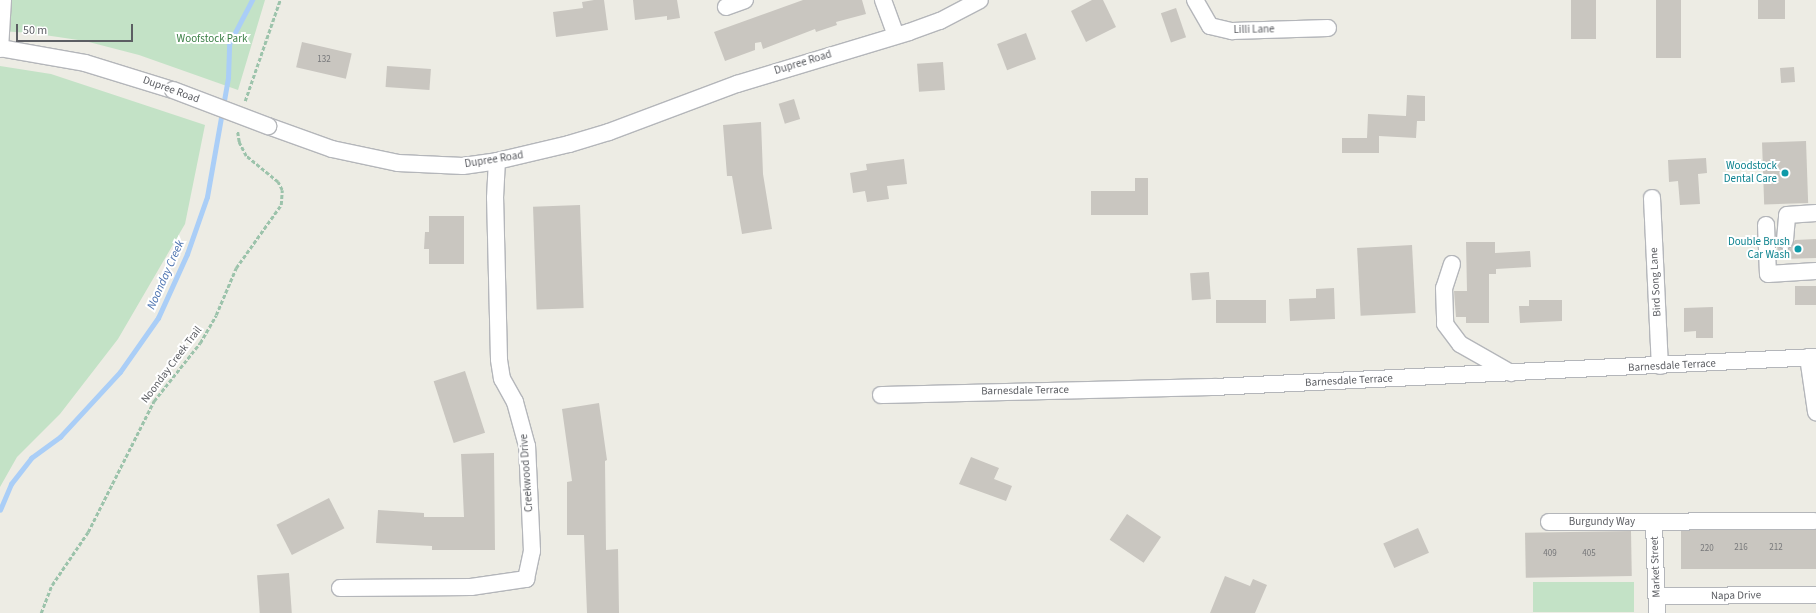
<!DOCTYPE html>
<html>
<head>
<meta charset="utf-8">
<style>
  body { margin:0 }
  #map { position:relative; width:1816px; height:613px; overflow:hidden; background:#edece4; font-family:"Source Sans 3",sans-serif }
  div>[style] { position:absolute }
  .green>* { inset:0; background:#c3e2c6; transform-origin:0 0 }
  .stream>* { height:4.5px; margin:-2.25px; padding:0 2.25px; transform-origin:2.25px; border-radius:2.25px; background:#aacef7 }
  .building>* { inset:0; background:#c9c6c0; transform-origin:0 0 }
  .minor-tunnel>* { height:16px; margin-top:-8px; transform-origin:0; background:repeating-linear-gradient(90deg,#c9c8c4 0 16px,transparent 0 24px) }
  .path>* { height:2.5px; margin-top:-1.25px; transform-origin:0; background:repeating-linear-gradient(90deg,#9cc3ab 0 4px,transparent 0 6px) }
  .roads { filter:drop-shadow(1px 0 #b4b6ba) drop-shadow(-1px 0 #b4b6ba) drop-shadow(0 1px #b4b6ba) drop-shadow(0 -1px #b4b6ba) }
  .minor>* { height:16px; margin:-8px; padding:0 8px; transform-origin:8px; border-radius:8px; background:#fff }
  .bridges { filter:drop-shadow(1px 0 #b4b6ba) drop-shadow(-1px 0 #b4b6ba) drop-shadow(0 1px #b4b6ba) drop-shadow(0 -1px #b4b6ba) }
  .minor-bridge>* { height:16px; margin:-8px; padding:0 8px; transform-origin:8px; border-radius:8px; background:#fff }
  .dots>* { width:11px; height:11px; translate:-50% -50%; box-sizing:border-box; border:2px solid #fff; border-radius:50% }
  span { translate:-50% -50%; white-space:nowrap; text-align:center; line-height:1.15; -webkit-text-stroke:4px #fff; paint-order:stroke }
  .number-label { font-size:9px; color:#77787a }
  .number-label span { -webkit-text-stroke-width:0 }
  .street-label { font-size:11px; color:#5c5e63 }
  .park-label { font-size:11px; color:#3d8147 }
  .culture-label { font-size:11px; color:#0d838f }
  .right { translate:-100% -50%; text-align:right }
  .water-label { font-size:12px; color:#4c73b0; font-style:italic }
  .scale { position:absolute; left:16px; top:24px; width:117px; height:18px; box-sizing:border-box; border:2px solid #5c5e63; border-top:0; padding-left:5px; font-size:12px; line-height:14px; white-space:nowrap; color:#5c5e63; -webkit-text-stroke:3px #fff; paint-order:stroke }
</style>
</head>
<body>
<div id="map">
  <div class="green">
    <i style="clip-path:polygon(0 0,265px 0,238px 90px,139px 55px,85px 41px,31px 33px,0 31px)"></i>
    <i style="clip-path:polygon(0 66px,51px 74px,205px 125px,185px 224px,118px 339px,60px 414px,17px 457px,0 487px)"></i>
    <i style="left:1533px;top:582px;width:101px;height:30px"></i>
  </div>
  <div class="stream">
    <i style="left:0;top:510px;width:28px;rotate:-67deg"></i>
    <i style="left:11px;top:484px;width:33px;rotate:-52deg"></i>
    <i style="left:31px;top:458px;width:36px;rotate:-36deg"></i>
    <i style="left:60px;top:437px;width:88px;rotate:-47.3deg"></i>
    <i style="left:120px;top:372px;width:66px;rotate:-54.9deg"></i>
    <i style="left:158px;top:318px;width:70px;rotate:-65.6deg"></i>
    <i style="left:187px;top:254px;width:60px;rotate:-70.7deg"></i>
    <i style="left:207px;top:197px;width:121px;rotate:-80deg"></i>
    <i style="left:228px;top:78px;width:34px;rotate:-88deg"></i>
    <i style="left:229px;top:44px;width:50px;rotate:-62.4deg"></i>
  </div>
  <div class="building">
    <i style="clip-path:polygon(594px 0,604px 0,608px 30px,556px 37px,553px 12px,583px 8px,582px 2px)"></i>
    <i style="clip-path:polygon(633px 0,677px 0,680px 18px,667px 20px,667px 16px,635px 20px)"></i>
    <i style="clip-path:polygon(803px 0,862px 0,866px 14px,836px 22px,837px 25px,816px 32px,815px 29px,763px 49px,761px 42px,755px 43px,755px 50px,725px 61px,714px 32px)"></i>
    <i style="clip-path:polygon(1092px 0,1103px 0,1116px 27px,1086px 42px,1071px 11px)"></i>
    <i style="left:1571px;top:0;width:25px;height:39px"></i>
    <i style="left:1656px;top:0;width:25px;height:58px"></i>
    <i style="left:1758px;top:0;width:27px;height:19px"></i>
    <i style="left:1176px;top:8px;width:31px;height:16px;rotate:71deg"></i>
    <i style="left:1026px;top:33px;width:28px;height:31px;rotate:69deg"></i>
    <i style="left:302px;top:42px;width:51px;height:26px;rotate:13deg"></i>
    <i style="left:943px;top:62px;width:28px;height:26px;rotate:86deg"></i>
    <i style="left:387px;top:66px;width:44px;height:21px;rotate:4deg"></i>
    <i style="left:1794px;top:67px;width:15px;height:14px;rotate:86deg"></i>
    <i style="clip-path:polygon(1407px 95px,1425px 96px,1425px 121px,1417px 121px,1416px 138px,1379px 136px,1379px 153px,1342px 153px,1342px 138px,1367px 138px,1368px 114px,1406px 116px)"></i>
    <i style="left:794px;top:99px;width:21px;height:16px;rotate:73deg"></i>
    <i style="clip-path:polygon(761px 122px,763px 174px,772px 229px,742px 234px,732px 176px,727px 176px,723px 125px)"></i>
    <i style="left:1806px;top:141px;width:62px;height:44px;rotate:88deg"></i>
    <i style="clip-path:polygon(1706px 158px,1707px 173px,1698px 174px,1700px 204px,1680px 205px,1678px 181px,1669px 182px,1668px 160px)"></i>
    <i style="clip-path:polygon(904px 159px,907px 184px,887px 186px,889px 199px,867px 202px,865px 191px,853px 193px,850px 173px,867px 170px,866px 164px)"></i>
    <i style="clip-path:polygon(1135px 178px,1148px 178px,1148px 215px,1091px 215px,1091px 191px,1135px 191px)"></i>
    <i style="left:580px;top:205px;width:103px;height:47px;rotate:88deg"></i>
    <i style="clip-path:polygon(429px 216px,464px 216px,464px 264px,429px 264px,429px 249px,424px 249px,425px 232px,429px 232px)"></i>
    <i style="clip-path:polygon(1816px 239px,1816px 258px,1781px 259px,1780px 248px,1789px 248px,1795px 240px)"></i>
    <i style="clip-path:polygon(1466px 242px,1495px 242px,1495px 253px,1530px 251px,1531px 267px,1496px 269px,1496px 274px,1489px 274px,1489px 323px,1466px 323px,1466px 317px,1456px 317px,1454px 291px,1467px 291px)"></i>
    <i style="left:1412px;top:245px;width:68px;height:55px;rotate:87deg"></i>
    <i style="left:1209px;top:272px;width:27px;height:19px;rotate:86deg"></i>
    <i style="left:1816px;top:286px;width:19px;height:21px;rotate:90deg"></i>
    <i style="clip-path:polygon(1334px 288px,1335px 319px,1290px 321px,1289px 299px,1316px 298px,1316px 289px)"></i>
    <i style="left:1266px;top:300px;width:23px;height:50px;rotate:90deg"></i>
    <i style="clip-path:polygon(1529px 300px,1562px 300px,1562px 321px,1520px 323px,1519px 306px,1529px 306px)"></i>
    <i style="clip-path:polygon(1713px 307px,1713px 338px,1696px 338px,1696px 331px,1684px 332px,1684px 308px)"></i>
    <i style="left:465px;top:371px;width:65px;height:33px;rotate:72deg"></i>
    <i style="clip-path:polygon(599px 403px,607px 460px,605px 461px,606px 550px,618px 549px,619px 613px,587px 613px,584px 535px,567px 535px,567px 482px,572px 481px,562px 409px)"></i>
    <i style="clip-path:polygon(494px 453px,495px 550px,432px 550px,432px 546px,376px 543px,378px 510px,424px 513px,424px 517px,464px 517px,461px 454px)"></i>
    <i style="clip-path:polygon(971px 457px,999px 468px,994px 479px,1012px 486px,1006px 501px,959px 484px)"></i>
    <i style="left:329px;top:498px;width:34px;height:59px;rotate:63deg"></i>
    <i style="left:1127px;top:514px;width:41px;height:31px;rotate:34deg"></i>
    <i style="left:1418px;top:528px;width:27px;height:38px;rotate:66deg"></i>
    <i style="left:1816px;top:530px;width:39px;height:135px;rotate:90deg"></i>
    <i style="left:1631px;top:531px;width:45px;height:106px;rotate:89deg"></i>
    <i style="left:289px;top:573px;width:40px;height:32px;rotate:86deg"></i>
    <i style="clip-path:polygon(1225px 576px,1250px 586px,1253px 579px,1267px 585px,1255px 613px,1210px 613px)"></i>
  </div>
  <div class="minor-tunnel">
    <i style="left:1785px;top:240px;width:19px;rotate:87deg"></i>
  </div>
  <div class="path">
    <i style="left:245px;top:101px;width:107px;rotate:-70.9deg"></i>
    <i style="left:41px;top:613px;width:30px;rotate:-69deg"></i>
    <i style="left:52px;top:585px;width:64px;rotate:-55.8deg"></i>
    <i style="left:88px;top:532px;width:147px;rotate:-63.3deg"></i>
    <i style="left:154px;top:401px;width:74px;rotate:-51.6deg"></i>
    <i style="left:200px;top:343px;width:32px;rotate:-60deg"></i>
    <i style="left:216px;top:315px;width:51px;rotate:-66.9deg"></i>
    <i style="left:236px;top:268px;width:77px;rotate:-54.5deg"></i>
    <i style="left:281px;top:205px;width:15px;rotate:-86deg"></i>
    <i style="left:282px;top:190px;width:9px;rotate:-117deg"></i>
    <i style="left:278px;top:182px;width:41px;rotate:-140.9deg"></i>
    <i style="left:246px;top:156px;width:16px;rotate:-117deg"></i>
    <i style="left:239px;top:142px;width:12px;rotate:-99deg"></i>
  </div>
  <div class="roads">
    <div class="minor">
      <i style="left:883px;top:0;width:37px;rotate:70deg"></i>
      <i style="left:1195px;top:0;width:30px;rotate:60deg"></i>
      <i style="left:1210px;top:26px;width:23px;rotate:13deg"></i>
      <i style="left:1232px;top:31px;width:96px;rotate:-1.8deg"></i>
      <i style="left:726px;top:7px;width:20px;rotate:-20deg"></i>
      <i style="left:0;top:48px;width:86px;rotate:10deg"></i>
      <i style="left:85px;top:63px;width:92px;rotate:17.1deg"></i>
      <i style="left:0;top:49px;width:49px;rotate:-86.5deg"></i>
      <i style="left:268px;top:126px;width:68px;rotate:19.8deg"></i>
      <i style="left:332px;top:149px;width:67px;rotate:12deg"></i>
      <i style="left:398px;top:163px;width:65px;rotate:2.6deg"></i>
      <i style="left:463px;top:166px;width:34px;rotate:-8deg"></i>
      <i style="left:497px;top:161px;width:74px;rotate:-13.3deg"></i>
      <i style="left:569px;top:144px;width:42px;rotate:-16.7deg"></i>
      <i style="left:609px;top:132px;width:137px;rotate:-20.6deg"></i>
      <i style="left:737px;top:84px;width:180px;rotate:-16.8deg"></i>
      <i style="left:909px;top:32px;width:33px;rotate:-20deg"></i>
      <i style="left:940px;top:21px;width:45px;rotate:-27.7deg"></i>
      <i style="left:1652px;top:198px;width:168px;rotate:87.3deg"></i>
      <i style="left:1766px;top:225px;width:49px;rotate:87.7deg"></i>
      <i style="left:1768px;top:274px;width:48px;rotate:-3.6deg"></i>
      <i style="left:1785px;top:240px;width:25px;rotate:-85deg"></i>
      <i style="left:1787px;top:215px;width:29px;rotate:-4deg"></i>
      <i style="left:1452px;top:264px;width:25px;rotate:108deg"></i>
      <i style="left:1444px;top:288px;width:36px;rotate:88deg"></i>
      <i style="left:1445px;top:324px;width:25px;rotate:53deg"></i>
      <i style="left:1460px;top:344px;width:59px;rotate:29.6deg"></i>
      <i style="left:1808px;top:357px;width:56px;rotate:81.7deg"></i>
      <i style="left:881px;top:395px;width:333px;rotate:-1.4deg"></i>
      <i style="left:1214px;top:387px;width:603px;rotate:-2.85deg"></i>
      <i style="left:1549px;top:522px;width:265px;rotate:-0.2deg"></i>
      <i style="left:1654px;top:522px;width:91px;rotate:88.1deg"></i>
      <i style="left:340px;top:588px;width:131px;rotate:-0.4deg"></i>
      <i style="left:471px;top:587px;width:56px;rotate:-8.3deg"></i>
      <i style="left:526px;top:579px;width:29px;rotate:-78deg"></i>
      <i style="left:532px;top:551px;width:105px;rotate:-92.7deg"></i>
      <i style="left:527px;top:446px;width:46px;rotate:-105.3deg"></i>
      <i style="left:515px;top:402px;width:26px;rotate:-119deg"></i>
      <i style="left:502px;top:379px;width:20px;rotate:-99deg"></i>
      <i style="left:499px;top:359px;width:161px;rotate:-91.4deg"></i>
      <i style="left:495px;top:198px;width:37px;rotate:-87deg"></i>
      <i style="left:1657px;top:596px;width:159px;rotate:-0.4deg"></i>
    </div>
  </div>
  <div class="bridges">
    <div class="minor-bridge">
      <i style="left:173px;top:90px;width:102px;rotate:20.8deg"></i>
    </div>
  </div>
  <div class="dots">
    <i style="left:1785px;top:173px;background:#0f9aa8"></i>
    <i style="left:1798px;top:249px;background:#0f9aa8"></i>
  </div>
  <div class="number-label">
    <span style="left:324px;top:60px">132</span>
    <span style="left:1741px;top:548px">216</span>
    <span style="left:1776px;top:548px">212</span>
    <span style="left:1707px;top:549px">220</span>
    <span style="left:1550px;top:554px">409</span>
    <span style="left:1589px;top:554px">405</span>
  </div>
  <div class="street-label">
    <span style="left:1254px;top:30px;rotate:-1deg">Lilli Lane</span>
    <span style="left:803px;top:63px;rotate:-17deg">Dupree Road</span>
    <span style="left:171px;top:90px;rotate:20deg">Dupree Road</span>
    <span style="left:494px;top:160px;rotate:-9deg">Dupree Road</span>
    <span style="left:1656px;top:282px;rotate:-93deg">Bird Song Lane</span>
    <span style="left:172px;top:365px;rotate:-53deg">Noonday Creek Trail</span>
    <span style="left:1672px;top:366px;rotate:-3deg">Barnesdale Terrace</span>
    <span style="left:1349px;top:381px;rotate:-3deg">Barnesdale Terrace</span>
    <span style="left:1025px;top:391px;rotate:-1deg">Barnesdale Terrace</span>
    <span style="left:527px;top:473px;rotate:-94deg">Creekwood Drive</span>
    <span style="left:1602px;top:522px">Burgundy Way</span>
    <span style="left:1656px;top:567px;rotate:-92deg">Market Street</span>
    <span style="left:1736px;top:596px;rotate:-1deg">Napa Drive</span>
  </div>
  <div class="park-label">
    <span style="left:212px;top:39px">Woofstock Park</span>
  </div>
  <div class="culture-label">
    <span class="right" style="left:1777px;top:173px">Woodstock<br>Dental Care</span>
    <span class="right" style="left:1790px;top:249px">Double Brush<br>Car Wash</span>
  </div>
  <div class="water-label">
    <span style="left:166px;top:275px;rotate:-66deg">Noonday Creek</span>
  </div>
  <div class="scale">50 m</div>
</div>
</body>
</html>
